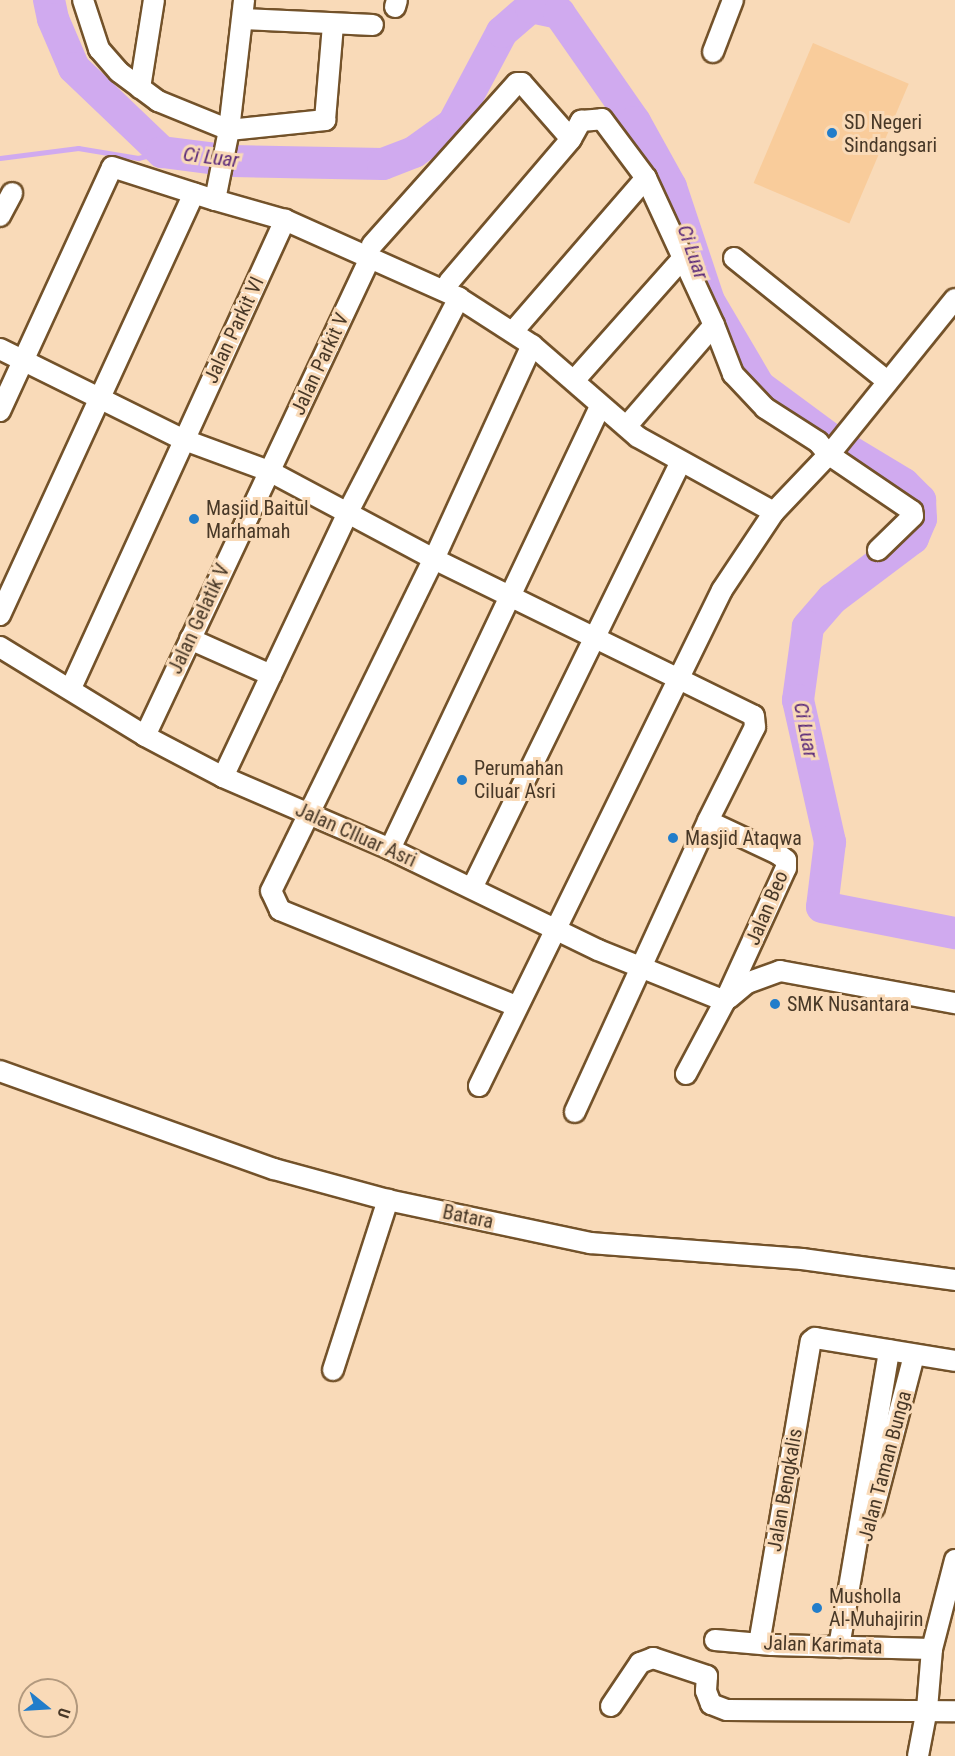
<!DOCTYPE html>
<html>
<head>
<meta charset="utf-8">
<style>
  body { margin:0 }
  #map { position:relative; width:955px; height:1756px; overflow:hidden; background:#f9dab8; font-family:"Roboto Condensed",sans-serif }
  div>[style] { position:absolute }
  .built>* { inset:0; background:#f9cc9b; transform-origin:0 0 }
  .stream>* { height:5px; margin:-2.5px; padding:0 2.5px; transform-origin:2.5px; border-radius:2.5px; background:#d0aaef }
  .river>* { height:32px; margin:-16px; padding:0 16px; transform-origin:16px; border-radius:16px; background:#d0aaef }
  .roads { filter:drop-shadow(2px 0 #73522a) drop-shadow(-2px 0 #73522a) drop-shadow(0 2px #73522a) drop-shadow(0 -2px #73522a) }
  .minor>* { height:20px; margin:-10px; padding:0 10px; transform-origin:10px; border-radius:10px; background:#fff }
  .dots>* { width:16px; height:16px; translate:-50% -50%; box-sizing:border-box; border:3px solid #f9dab8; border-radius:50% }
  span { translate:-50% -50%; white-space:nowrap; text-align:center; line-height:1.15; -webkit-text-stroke:6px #f9dab8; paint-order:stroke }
  .poi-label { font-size:20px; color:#483827 }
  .left { translate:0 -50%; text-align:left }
  .street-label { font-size:20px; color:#483827 }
  .water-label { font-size:21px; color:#5a2979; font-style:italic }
  .north { position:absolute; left:18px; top:1678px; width:60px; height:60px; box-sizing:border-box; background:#f9dab8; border:2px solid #b2997e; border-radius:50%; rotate:108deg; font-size:16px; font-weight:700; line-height:24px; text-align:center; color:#483827 }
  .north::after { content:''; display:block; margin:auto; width:21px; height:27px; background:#227dca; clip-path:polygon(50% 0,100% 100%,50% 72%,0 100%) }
</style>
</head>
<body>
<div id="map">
  <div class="built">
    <i style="left:813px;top:43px;width:104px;height:152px;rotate:23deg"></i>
  </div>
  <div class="stream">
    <i style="left:0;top:158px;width:79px;rotate:-7.3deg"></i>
    <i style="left:78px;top:148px;width:61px;rotate:9.5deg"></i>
    <i style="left:138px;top:158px;width:25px;rotate:-14deg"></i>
  </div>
  <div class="river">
    <i style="left:49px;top:0;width:19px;rotate:78deg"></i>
    <i style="left:53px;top:19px;width:53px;rotate:66.8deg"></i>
    <i style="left:74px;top:68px;width:122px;rotate:43.7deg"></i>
    <i style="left:162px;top:152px;width:72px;rotate:7.2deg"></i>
    <i style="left:233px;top:161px;width:150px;rotate:1.1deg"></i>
    <i style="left:383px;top:164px;width:33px;rotate:-21deg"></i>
    <i style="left:414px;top:152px;width:48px;rotate:-35.7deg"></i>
    <i style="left:453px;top:124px;width:104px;rotate:-62deg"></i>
    <i style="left:502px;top:32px;width:38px;rotate:-41deg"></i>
    <i style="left:531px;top:7px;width:29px;rotate:12deg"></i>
    <i style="left:559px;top:13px;width:133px;rotate:55.1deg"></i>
    <i style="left:635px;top:122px;width:74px;rotate:61deg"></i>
    <i style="left:671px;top:187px;width:120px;rotate:71.6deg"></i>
    <i style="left:709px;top:301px;width:99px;rotate:59.5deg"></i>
    <i style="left:759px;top:386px;width:96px;rotate:36.5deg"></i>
    <i style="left:836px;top:443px;width:79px;rotate:31.1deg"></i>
    <i style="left:904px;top:484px;width:23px;rotate:45deg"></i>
    <i style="left:920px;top:500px;width:19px;rotate:87deg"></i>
    <i style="left:921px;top:519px;width:21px;rotate:113deg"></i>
    <i style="left:913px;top:538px;width:101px;rotate:143deg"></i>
    <i style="left:832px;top:599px;width:37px;rotate:131deg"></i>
    <i style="left:808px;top:627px;width:74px;rotate:97.8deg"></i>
    <i style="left:798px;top:700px;width:146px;rotate:77.3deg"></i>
    <i style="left:830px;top:842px;width:65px;rotate:97deg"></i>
    <i style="left:822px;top:907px;width:136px;rotate:11.1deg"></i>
  </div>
  <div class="roads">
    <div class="minor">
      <i style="left:83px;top:0;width:52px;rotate:71.9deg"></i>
      <i style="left:99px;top:49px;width:30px;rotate:49deg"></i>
      <i style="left:119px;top:72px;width:49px;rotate:36.6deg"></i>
      <i style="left:158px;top:101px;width:77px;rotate:22.2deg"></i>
      <i style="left:229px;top:130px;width:97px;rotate:-5.9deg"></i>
      <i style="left:325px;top:120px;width:95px;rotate:-85.2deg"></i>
      <i style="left:395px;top:7px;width:7px;rotate:-74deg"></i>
      <i style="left:243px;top:19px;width:130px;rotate:2.6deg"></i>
      <i style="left:713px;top:52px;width:56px;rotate:-69deg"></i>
      <i style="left:140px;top:88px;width:89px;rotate:-81deg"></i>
      <i style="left:215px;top:200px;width:73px;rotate:15.9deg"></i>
      <i style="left:285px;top:220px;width:191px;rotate:24.1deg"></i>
      <i style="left:459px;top:298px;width:87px;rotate:32.8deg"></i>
      <i style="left:532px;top:345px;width:140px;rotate:41deg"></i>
      <i style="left:638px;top:437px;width:155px;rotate:28.9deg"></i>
      <i style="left:0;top:216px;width:26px;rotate:-62deg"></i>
      <i style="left:372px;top:245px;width:217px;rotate:-48.2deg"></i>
      <i style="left:517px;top:83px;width:5px"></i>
      <i style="left:522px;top:83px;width:74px;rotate:48.8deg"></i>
      <i style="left:571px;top:139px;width:21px;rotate:-61deg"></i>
      <i style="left:581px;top:121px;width:21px;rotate:-5deg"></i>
      <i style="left:602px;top:119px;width:74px;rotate:53.3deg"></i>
      <i style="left:646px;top:178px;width:162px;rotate:65.2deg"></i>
      <i style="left:714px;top:325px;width:53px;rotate:68.8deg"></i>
      <i style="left:733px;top:374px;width:47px;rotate:46.7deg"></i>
      <i style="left:765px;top:408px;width:63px;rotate:32.7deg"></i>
      <i style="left:818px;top:442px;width:16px;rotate:50deg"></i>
      <i style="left:828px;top:454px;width:102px;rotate:34.2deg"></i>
      <i style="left:912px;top:511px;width:5px;rotate:79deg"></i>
      <i style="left:913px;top:516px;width:49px;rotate:135.8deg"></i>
      <i style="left:734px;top:258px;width:196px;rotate:38.8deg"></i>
      <i style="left:449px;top:282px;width:188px;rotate:-49.5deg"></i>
      <i style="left:516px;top:328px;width:198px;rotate:-49.1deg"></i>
      <i style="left:0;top:349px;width:203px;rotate:26.3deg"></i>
      <i style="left:182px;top:439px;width:93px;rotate:20.2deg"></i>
      <i style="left:269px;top:471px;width:187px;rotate:28.1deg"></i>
      <i style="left:434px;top:559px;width:356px;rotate:26.1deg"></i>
      <i style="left:754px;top:716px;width:11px;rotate:85deg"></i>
      <i style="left:755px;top:727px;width:105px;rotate:116.6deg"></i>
      <i style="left:708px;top:821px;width:320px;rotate:114.6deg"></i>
      <i style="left:579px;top:375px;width:157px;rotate:-48.4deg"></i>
      <i style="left:0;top:411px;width:268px;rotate:-65.3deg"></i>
      <i style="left:112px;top:167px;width:108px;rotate:17.8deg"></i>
      <i style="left:215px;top:200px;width:71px;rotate:-78.7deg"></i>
      <i style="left:229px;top:130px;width:131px;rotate:-83.4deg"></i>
      <i style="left:632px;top:420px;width:125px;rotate:-49.2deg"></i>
      <i style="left:0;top:615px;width:464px;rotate:-65.3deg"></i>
      <i style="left:190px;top:639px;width:89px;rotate:24deg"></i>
      <i style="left:0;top:647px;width:170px;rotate:31.5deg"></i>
      <i style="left:145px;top:736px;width:88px;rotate:27.7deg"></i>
      <i style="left:223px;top:777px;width:182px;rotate:23.3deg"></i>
      <i style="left:390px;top:849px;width:231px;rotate:25.9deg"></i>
      <i style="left:598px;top:950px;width:137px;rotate:21.9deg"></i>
      <i style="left:71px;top:688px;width:515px;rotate:-65.43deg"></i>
      <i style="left:145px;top:736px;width:528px;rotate:-64.79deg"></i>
      <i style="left:223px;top:777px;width:295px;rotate:-64.7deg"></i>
      <i style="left:349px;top:510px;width:239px;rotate:-62.6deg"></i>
      <i style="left:390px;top:849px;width:490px;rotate:-64.6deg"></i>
      <i style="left:472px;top:888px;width:475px;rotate:-63.9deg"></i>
      <i style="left:729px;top:998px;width:23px;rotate:-40deg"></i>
      <i style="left:747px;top:983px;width:35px;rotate:-20deg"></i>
      <i style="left:780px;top:971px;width:178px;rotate:10.4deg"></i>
      <i style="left:516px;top:1006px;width:255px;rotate:-157.9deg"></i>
      <i style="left:280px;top:910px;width:21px;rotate:-115deg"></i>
      <i style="left:271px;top:891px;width:370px;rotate:-63.9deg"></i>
      <i style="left:434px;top:559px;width:235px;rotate:-65.4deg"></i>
      <i style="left:0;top:1071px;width:291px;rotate:19.7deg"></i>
      <i style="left:274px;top:1169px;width:118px;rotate:15.2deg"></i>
      <i style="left:388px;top:1200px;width:207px;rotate:12deg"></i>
      <i style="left:590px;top:1243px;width:213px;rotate:4.3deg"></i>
      <i style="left:802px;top:1259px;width:154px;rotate:7.8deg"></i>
      <i style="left:686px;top:1074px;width:83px;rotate:-61.9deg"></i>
      <i style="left:725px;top:1001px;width:146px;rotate:-65.4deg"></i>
      <i style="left:786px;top:868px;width:8px;rotate:-90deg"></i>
      <i style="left:786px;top:860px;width:10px;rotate:-143deg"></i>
      <i style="left:778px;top:854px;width:77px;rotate:-154.8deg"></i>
      <i style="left:479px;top:1086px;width:552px;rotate:-63.9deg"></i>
      <i style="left:722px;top:590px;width:94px;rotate:-56.3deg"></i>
      <i style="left:774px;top:512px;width:86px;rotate:-46.4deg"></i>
      <i style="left:833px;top:450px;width:194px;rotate:-51.1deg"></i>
      <i style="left:333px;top:1370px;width:179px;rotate:-72.1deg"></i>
      <i style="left:874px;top:1508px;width:158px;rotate:-75.3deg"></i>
      <i style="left:715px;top:1640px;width:57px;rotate:5deg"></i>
      <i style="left:772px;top:1645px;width:160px;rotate:1.4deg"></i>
      <i style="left:764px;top:1644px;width:7px;rotate:-124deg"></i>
      <i style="left:760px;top:1638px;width:301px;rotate:-80.3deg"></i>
      <i style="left:811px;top:1341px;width:5px;rotate:-37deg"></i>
      <i style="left:815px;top:1338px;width:142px;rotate:9.3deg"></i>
      <i style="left:839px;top:1647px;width:301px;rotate:-80.4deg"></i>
      <i style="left:611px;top:1706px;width:52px;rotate:-56deg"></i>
      <i style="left:640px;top:1663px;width:14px;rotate:-21deg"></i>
      <i style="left:653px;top:1658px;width:57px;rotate:18.4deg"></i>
      <i style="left:707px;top:1676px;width:15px;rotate:94deg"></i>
      <i style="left:706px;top:1691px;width:14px;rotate:69deg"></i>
      <i style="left:711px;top:1704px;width:17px;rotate:21deg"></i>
      <i style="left:727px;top:1710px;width:228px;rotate:0.3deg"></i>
      <i style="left:918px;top:1756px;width:48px;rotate:-79.2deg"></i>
      <i style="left:927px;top:1709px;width:60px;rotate:-85.2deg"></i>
      <i style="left:932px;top:1649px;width:92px;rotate:-75.5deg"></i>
    </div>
  </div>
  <div class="dots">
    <i style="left:832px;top:133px;background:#227dca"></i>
    <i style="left:194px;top:519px;background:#227dca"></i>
    <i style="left:462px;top:780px;background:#227dca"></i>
    <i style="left:673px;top:838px;background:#227dca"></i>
    <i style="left:775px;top:1004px;background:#227dca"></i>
    <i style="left:817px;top:1608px;background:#227dca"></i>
  </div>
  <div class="poi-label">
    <span class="left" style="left:844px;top:134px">SD Negeri<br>Sindangsari</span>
    <span class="left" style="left:206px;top:520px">Masjid Baitul<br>Marhamah</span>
    <span class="left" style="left:474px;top:780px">Perumahan<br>Ciluar Asri</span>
    <span class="left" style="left:685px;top:838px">Masjid Ataqwa</span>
    <span class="left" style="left:787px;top:1004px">SMK Nusantara</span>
    <span class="left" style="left:829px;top:1608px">Musholla<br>Al-Muhajirin</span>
  </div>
  <div class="street-label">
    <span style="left:234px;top:330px;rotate:-65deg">Jalan Parkit VI</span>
    <span style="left:320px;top:364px;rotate:-65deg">Jalan Parkit V</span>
    <span style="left:199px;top:619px;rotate:-65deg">Jalan Gelatik V</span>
    <span style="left:356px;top:835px;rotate:24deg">Jalan CIluar Asri</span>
    <span style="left:767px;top:908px;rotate:-67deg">Jalan Beo</span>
    <span style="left:468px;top:1217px;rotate:12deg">Batara</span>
    <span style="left:885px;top:1466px;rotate:-75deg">Jalan Taman Bunga</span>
    <span style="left:785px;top:1490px;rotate:-80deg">Jalan Bengkalis</span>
    <span style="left:823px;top:1645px;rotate:2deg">Jalan Karimata</span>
  </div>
  <div class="water-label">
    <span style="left:211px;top:157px;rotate:7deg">Ci Luar</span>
    <span style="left:693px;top:252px;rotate:71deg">Ci Luar</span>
    <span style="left:806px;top:730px;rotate:79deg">Ci Luar</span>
  </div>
  <div class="north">U</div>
</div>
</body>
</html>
